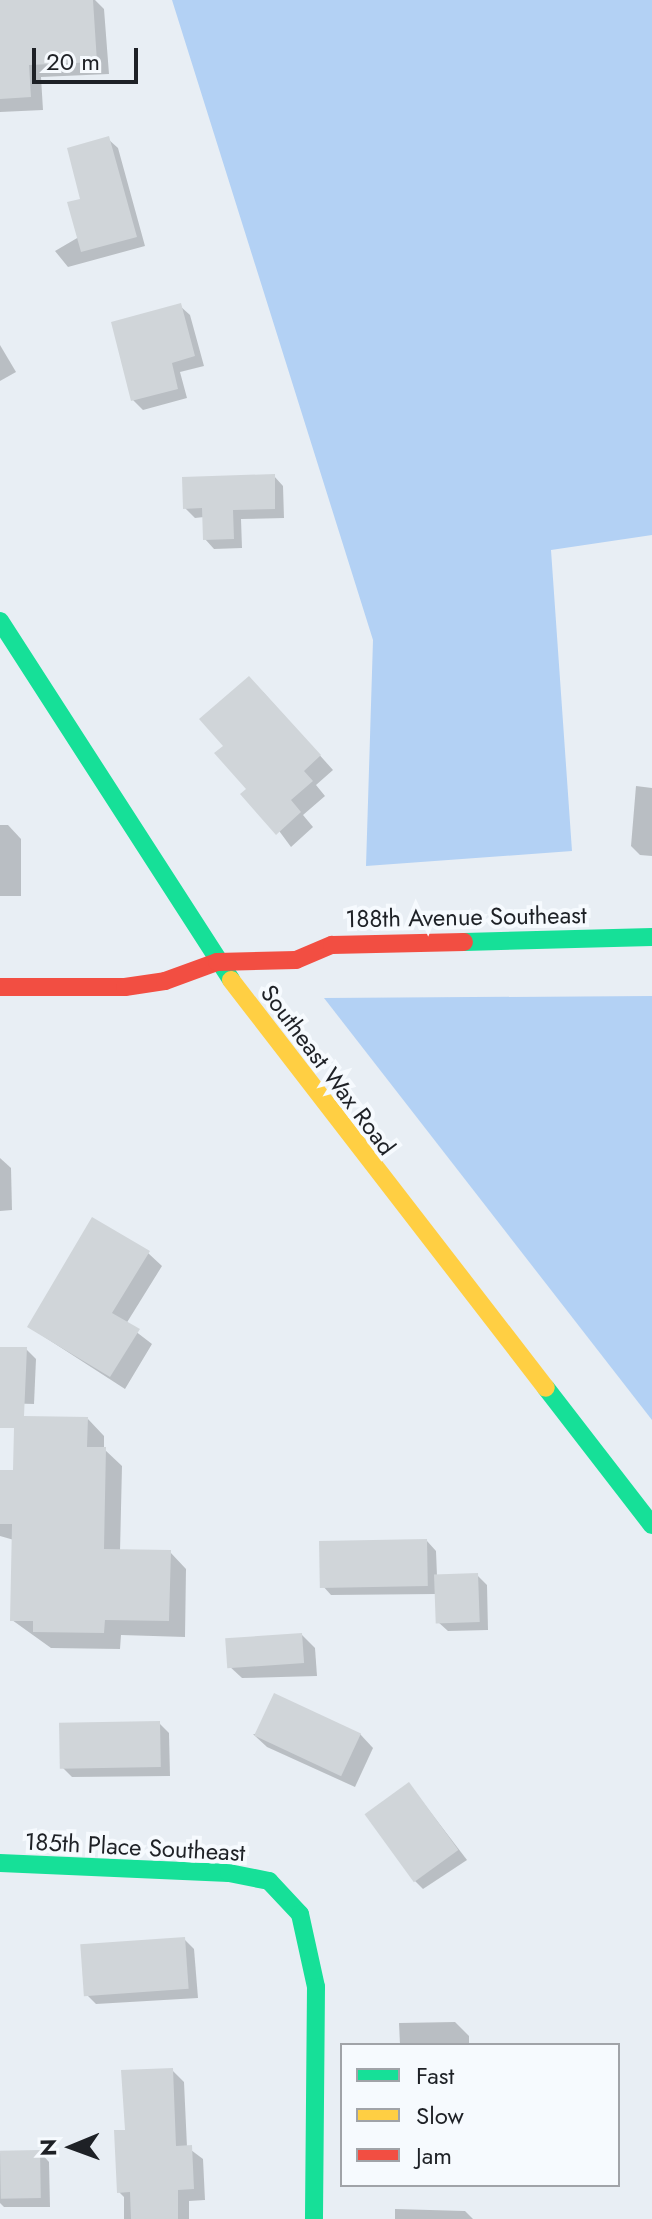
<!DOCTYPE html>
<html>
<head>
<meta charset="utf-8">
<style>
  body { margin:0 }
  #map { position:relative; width:652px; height:2219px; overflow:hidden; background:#e8eef4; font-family:Jost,sans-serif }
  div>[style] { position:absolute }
  .forest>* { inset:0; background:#b3d1f4 }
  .shadow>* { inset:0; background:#0003 }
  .building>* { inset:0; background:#d0d5d9; transform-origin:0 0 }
  .fast>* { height:18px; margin:-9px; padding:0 9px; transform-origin:9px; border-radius:9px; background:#16e098 }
  .slow>* { height:18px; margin:-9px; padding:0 9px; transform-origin:9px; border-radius:9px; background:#ffcf43 }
  .jam>* { height:18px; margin:-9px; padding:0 9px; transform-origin:9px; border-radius:9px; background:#f24e42 }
  span { translate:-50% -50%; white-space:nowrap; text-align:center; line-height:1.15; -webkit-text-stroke:8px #f6fafe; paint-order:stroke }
  .street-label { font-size:24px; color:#1e2126 }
  .legend { position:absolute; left:340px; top:2043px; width:280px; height:144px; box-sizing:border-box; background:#f6fafe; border:2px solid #a0a3a8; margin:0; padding:10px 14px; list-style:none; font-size:24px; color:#1e2126 }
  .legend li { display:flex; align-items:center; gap:16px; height:40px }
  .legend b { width:40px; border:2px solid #a0a3a8 }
  .north { position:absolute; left:32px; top:2107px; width:80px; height:80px; -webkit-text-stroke:6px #f6fafe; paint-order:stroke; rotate:269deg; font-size:22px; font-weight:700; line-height:32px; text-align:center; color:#1e2126 }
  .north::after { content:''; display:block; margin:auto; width:28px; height:36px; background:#1e2126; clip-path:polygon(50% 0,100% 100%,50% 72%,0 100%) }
  .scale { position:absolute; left:32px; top:48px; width:106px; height:36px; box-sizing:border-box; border:4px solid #1e2126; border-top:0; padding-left:10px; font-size:24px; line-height:28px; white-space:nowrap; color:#1e2126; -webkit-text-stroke:6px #f6fafe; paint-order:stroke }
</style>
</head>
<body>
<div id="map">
  <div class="forest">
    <i style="clip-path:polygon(172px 0,652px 0,652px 535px,551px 550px,572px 851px,366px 866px,373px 640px)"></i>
    <i style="clip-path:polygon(652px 996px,652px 1420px,324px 998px)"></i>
  </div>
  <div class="shadow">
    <i style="clip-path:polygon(95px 0,104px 9px,109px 74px,41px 77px,43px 110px,0 112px,0 1px)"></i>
    <i style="clip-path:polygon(108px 139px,118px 148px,145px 246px,68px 267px,55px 251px,96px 227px)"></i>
    <i style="clip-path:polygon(180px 306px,190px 315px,204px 366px,180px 372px,187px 398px,143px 410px,133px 400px)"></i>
    <i style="clip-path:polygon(0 345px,16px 372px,0 381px)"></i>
    <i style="clip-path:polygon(274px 476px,283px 486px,284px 518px,241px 519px,242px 548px,214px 549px,205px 539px,204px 517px,195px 518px,185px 508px)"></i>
    <i style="clip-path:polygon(263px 692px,333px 770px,316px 785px,325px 796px,303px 815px,313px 827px,291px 847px,248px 789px,225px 746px)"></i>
    <i style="clip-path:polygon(636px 786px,652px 788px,652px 856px,640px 855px,631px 846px)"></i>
    <i style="clip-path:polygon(0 825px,8px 825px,21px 839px,21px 896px,0 896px)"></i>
    <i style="clip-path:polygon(0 1158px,11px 1168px,12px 1210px,0 1211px)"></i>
    <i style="clip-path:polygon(148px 1253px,162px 1266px,126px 1324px,152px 1344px,125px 1389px,29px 1327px)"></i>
    <i style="clip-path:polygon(0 1349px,26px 1349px,36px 1359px,34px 1404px,0 1403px)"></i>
    <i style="clip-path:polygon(88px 1419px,104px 1436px,104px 1449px,122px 1466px,120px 1552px,170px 1552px,186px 1569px,185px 1637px,121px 1635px,120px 1649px,51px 1648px,12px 1620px,14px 1540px,0 1536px,0 1472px,15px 1472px)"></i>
    <i style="clip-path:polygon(427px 1541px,436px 1551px,437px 1576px,477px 1575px,487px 1585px,488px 1630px,448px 1631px,438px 1622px,437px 1594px,331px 1595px,322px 1585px)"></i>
    <i style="clip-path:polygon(302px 1635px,315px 1648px,317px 1676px,242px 1678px,228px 1665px)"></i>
    <i style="clip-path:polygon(159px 1723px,169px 1733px,170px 1776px,72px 1777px,62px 1767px)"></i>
    <i style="clip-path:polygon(253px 1734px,360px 1734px,373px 1748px,355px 1787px,267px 1747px)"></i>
    <i style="clip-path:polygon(409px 1784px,467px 1860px,423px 1889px,414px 1880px)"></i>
    <i style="clip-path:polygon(184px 1939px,194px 1949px,198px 1998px,96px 2004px,86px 1994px)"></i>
    <i style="clip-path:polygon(455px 2022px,469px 2036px,469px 2045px,400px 2045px,399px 2023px)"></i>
    <i style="clip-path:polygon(172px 2070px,184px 2082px,187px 2147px,203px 2159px,205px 2200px,189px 2201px,189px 2219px,124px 2219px,124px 2197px,119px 2192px,127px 2132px)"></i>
    <i style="clip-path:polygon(40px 2152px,49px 2162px,50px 2207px,4px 2207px,0 2203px,0 2153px)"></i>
    <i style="clip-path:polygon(395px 2209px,465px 2211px,473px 2219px,395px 2219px)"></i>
  </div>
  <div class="building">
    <i style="clip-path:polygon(0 0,93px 0,97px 62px,29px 65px,31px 97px,0 99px)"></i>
    <i style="clip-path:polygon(109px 136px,137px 237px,81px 252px,67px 202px,80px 199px,67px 148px)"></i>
    <i style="clip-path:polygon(181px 303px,195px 356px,172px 363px,178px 389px,131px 401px,111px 322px)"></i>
    <i style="clip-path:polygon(275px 474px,275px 509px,233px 510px,234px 539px,203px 540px,202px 508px,183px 509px,182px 477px)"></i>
    <i style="clip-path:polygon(249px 676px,321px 755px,304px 771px,313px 781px,291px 800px,301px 812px,276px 835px,240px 794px,246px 789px,214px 753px,223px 746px,199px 719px)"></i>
    <i style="clip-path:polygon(92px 1217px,150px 1251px,112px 1313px,140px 1329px,110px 1377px,27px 1327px)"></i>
    <i style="clip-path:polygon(0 1347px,27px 1347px,24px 1416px,88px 1417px,87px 1447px,106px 1447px,104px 1549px,171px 1550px,169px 1621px,105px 1620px,104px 1633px,33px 1632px,33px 1621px,10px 1621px,12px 1524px,0 1524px,0 1470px,13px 1470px,14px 1428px,0 1428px)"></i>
    <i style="left:427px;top:1539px;width:47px;height:108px;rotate:89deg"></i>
    <i style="left:478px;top:1573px;width:49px;height:44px;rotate:88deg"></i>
    <i style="left:302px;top:1633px;width:30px;height:77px;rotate:86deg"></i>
    <i style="left:274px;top:1693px;width:96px;height:47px;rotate:25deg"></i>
    <i style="left:160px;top:1721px;width:46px;height:101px;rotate:89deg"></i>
    <i style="left:409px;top:1782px;width:84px;height:55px;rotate:54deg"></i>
    <i style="left:185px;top:1937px;width:52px;height:105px;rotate:86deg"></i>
    <i style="clip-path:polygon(173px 2068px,176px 2146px,192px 2145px,194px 2189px,178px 2190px,178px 2219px,131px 2219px,130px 2192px,117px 2193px,114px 2130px,125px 2130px,121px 2070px)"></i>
    <i style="left:40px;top:2150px;width:48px;height:40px;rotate:89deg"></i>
  </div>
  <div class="fast">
    <i style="left:0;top:621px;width:427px;rotate:57.2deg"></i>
    <i style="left:464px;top:942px;width:188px;rotate:-1.5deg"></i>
    <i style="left:546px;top:1388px;width:173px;rotate:52.3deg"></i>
    <i style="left:0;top:1863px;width:229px;rotate:2.5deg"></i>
    <i style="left:229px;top:1873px;width:41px;rotate:11.3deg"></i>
    <i style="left:269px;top:1881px;width:45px;rotate:46.8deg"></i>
    <i style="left:300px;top:1914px;width:75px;rotate:77.6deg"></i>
    <i style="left:316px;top:1987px;width:232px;rotate:90.5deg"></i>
  </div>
  <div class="slow">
    <i style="left:231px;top:980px;width:515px;rotate:52.33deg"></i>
  </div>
  <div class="jam">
    <i style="left:0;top:987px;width:125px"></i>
    <i style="left:125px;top:987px;width:40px;rotate:-8.5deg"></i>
    <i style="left:165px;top:981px;width:55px;rotate:-20.1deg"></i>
    <i style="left:217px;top:962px;width:79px;rotate:-1.5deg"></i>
    <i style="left:296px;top:960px;width:39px;rotate:-23deg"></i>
    <i style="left:332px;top:945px;width:132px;rotate:-1.3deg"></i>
  </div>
  <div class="street-label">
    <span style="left:466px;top:917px;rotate:-1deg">188th Avenue Southeast</span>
    <span style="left:328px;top:1070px;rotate:53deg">Southeast Wax Road</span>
    <span style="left:135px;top:1847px;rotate:3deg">185th Place Southeast</span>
  </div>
  <ul class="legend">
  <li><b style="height:10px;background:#16e098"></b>Fast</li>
  <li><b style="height:10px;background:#ffcf43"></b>Slow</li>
  <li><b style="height:10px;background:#f24e42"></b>Jam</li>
  </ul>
  <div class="north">N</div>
  <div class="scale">20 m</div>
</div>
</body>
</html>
